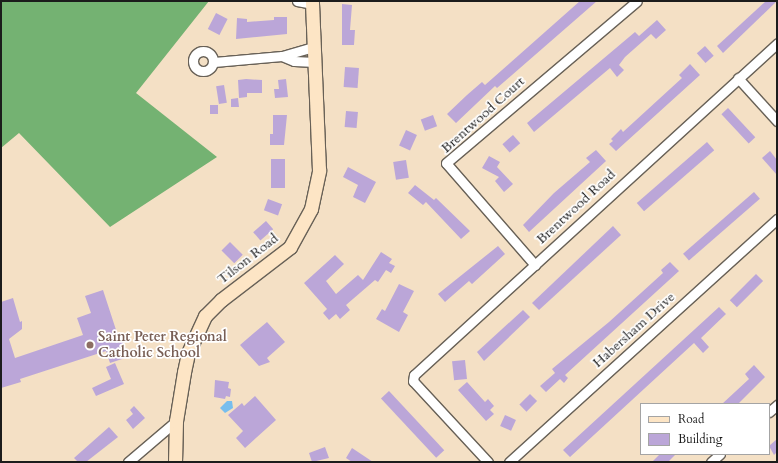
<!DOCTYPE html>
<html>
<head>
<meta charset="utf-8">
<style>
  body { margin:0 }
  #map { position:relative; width:778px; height:463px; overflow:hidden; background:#f4e0c5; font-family:Cardo,serif }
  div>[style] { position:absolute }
  .forest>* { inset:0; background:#74b272 }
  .water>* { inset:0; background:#77beee }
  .building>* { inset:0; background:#bba6d8; transform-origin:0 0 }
  .roads { filter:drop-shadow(1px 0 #686157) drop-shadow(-1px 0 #686157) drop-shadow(0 1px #686157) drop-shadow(0 -1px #686157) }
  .street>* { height:9px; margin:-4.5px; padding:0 4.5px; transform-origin:4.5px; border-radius:4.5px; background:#fff }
  .street>.ring { margin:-4.5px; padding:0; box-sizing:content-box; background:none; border:9px solid #fff; border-radius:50% }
  .secondary>* { height:13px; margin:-6.5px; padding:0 6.5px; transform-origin:6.5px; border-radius:6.5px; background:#fde5c5 }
  .dots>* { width:11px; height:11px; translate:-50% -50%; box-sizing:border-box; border:2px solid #fff; border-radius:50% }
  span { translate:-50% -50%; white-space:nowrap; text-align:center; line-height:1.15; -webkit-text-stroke:3.5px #fff; paint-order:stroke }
  .street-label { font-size:14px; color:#1c1c1c }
  .education-label { font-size:14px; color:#785e54; font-weight:700 }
  .left { translate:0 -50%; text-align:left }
  .frame { position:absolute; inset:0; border:2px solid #1c1c1c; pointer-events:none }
  .legend { position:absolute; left:640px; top:403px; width:130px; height:52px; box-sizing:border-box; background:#fff; border:1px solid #a4a4a4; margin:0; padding:5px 7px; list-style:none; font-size:12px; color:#1c1c1c }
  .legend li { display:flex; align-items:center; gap:8px; height:20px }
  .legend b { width:20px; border:1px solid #a4a4a4 }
</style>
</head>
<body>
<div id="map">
  <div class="forest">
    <i style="clip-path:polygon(1px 1px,209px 1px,136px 93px,217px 157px,110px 227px,19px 133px,1px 148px)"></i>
  </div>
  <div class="water">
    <i style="clip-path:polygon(227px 401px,232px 401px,233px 408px,225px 413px,220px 408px)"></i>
  </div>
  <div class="building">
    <i style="clip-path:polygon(580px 1px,597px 1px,497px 88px,495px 86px,456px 123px,447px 114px,467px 95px,482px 82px,485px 85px)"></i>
    <i style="clip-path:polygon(766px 1px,777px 1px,723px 53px,717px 46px)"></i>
    <i style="clip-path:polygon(342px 4px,352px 5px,350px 30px,355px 30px,354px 45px,342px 45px)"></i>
    <i style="left:216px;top:13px;width:13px;height:18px;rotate:27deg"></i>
    <i style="clip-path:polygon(274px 17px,287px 17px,287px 34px,236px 39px,237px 18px,247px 19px,247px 22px,274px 20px)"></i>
    <i style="clip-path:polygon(657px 20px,666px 30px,656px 39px,651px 34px,625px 57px,619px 65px,624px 70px,617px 77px,610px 68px,534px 132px,527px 123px,635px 32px,639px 36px)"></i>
    <i style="left:705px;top:46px;width:13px;height:11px;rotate:48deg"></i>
    <i style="clip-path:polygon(690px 64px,700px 75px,616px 151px,609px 144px,613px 141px,611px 139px,621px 129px,623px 132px,682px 78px,679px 75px)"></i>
    <i style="left:345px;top:67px;width:14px;height:20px;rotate:4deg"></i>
    <i style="clip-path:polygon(246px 79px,262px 80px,262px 93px,247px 93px,247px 97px,239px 98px,238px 80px)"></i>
    <i style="clip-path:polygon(286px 79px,288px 97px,275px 98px,274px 89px,279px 89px,278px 80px)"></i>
    <i style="left:224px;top:85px;width:18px;height:8px;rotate:81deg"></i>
    <i style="clip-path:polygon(238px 98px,239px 107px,231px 107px,231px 99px)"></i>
    <i style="left:218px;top:105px;width:9px;height:8px;rotate:90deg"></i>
    <i style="left:728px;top:108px;width:40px;height:9px;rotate:47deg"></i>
    <i style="left:346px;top:111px;width:12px;height:16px;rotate:5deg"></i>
    <i style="clip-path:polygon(273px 115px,287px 115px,284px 145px,270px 145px,270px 134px,273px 134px)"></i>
    <i style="left:433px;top:115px;width:12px;height:13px;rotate:70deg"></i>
    <i style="left:406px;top:130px;width:12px;height:17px;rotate:24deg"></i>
    <i style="left:513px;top:135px;width:11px;height:14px;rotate:49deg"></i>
    <i style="left:707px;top:142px;width:11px;height:93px;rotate:49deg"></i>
    <i style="clip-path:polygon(596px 150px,606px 161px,529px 232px,523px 225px,554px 193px,590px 162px,586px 158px)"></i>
    <i style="clip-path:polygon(770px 151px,777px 160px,777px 175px,762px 158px)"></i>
    <i style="clip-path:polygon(489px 156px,500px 162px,497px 167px,513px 184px,504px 192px,495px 181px,499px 177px,482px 168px)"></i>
    <i style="left:271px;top:159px;width:14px;height:29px"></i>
    <i style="left:406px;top:160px;width:18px;height:13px;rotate:81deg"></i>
    <i style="clip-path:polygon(348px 167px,376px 182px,365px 203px,353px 197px,358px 185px,343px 177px)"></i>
    <i style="clip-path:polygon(415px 185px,434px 200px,436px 198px,470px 231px,461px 239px,426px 202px,423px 205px,408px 193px)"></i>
    <i style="left:754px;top:192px;width:9px;height:94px;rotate:49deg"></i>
    <i style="left:268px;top:199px;width:15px;height:12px;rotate:20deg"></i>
    <i style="left:266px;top:221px;width:11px;height:17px;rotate:49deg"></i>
    <i style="clip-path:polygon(613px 226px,621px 235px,539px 310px,532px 303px)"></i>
    <i style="left:230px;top:242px;width:18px;height:12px;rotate:45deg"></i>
    <i style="clip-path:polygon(498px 246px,505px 254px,472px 284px,469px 281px,445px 302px,438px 294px)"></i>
    <i style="clip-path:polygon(381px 252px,392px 259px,389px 263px,395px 266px,391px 273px,386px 270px,378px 282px,375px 280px,346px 305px,350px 310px,340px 319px,336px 314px,329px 320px,323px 313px,327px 309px,304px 283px,335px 255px,344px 264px,326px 281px,336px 294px,358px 275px,363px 280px)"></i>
    <i style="clip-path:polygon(670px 262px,679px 271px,565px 375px,568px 378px,564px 383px,560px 379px,546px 392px,540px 386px,555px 373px,552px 369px,609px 322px,663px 273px,661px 270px)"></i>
    <i style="left:756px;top:274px;width:10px;height:37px;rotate:45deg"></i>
    <i style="clip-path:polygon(399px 284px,414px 291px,403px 312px,408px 315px,399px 332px,376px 319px,382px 309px,385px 311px)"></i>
    <i style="clip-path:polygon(103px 290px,118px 336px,121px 335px,128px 357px,110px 363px,106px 351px,20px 379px,21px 382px,1px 388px,1px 302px,13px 298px,20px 322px,22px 321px,22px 329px,9px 339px,15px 358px,83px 335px,77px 318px,91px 313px,85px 296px)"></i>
    <i style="clip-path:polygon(719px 307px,726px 314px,701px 338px,709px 347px,703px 353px,694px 343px,570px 457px,563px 450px)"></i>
    <i style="clip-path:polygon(523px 310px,530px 317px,484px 361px,477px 352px)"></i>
    <i style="clip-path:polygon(267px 322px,285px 342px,267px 358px,270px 362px,259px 366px,240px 345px)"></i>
    <i style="left:465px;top:360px;width:19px;height:13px;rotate:84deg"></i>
    <i style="clip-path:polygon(115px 363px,124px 384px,96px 396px,92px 388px,111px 379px,106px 367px)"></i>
    <i style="clip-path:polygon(754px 365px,765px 377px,738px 404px,722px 404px,749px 379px,745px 374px)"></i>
    <i style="clip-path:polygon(215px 380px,229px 382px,228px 388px,231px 389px,230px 397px,226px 396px,225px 399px,214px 397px)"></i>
    <i style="clip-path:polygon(467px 382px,485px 402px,488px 399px,494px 406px,490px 410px,494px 414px,486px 421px,458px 390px)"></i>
    <i style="left:389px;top:391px;width:81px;height:11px;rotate:47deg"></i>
    <i style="left:530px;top:394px;width:10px;height:15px;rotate:45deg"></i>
    <i style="clip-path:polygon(255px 396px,276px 420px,245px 448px,236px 438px,243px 431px,228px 415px,242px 403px,244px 406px)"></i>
    <i style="clip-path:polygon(134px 406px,145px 418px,133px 429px,126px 420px,133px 414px,130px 410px)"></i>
    <i style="left:505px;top:415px;width:12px;height:12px;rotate:24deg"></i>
    <i style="clip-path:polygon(109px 427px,118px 437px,86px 462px,78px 462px,74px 458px)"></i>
    <i style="clip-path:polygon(777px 439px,777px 452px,774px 455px,769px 446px)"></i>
    <i style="clip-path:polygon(325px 447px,329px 458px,312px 462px,309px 453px)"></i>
    <i style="clip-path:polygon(352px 448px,373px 462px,352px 462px,346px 458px)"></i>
    <i style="clip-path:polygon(660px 454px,676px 454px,668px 462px,652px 462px)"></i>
  </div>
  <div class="roads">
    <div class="street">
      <i style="left:297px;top:1px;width:15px;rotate:11deg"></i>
      <i class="ring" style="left:193px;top:51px;width:11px;height:11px"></i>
      <i style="left:282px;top:56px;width:13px;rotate:23deg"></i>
      <i style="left:294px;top:61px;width:21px;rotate:3deg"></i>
      <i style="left:214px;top:62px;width:68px;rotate:-5deg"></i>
      <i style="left:282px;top:56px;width:33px;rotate:-16deg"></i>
      <i style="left:738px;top:78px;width:58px;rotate:47.8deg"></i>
      <i style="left:535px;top:265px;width:135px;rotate:-131.1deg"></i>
      <i style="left:446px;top:163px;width:250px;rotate:-40.3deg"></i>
      <i style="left:769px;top:412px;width:11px;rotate:-41deg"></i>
      <i style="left:128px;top:462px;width:63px;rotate:-40.5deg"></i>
      <i style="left:488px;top:462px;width:110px;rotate:-132.8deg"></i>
      <i style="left:413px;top:381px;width:6px;rotate:-81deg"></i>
      <i style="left:414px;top:375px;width:492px;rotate:-42.4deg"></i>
      <i style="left:509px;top:462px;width:362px;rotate:-42.2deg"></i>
      <i style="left:711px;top:462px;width:12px;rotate:-42deg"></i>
    </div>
    <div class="secondary">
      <i style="left:175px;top:462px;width:41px;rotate:-88.6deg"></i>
      <i style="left:176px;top:421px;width:50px;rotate:-80.7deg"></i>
      <i style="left:184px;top:372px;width:19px;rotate:-78deg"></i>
      <i style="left:188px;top:353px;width:41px;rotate:-65.3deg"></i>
      <i style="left:205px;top:316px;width:23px;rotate:-45deg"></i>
      <i style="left:221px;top:300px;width:87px;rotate:-37.5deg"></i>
      <i style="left:290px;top:247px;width:43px;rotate:-61.1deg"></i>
      <i style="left:311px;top:209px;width:40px;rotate:-78deg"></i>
      <i style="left:319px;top:170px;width:169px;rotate:-92.4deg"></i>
    </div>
  </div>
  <div class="dots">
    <i style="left:90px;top:345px;background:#8d6e63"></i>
  </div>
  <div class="street-label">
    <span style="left:483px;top:115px;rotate:-42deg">Brentwood Court</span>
    <span style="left:576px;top:207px;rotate:-43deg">Brentwood Road</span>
    <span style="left:248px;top:259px;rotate:-38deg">Tilson Road</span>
    <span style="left:634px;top:330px;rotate:-42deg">Habersham Drive</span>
  </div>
  <div class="education-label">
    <span class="left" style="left:98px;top:345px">Saint Peter Regional<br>Catholic School</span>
  </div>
  <div class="frame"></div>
  <ul class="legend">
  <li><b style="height:5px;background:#fde5c5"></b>Road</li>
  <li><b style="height:11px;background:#bba6d8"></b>Building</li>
  </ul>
</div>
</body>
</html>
